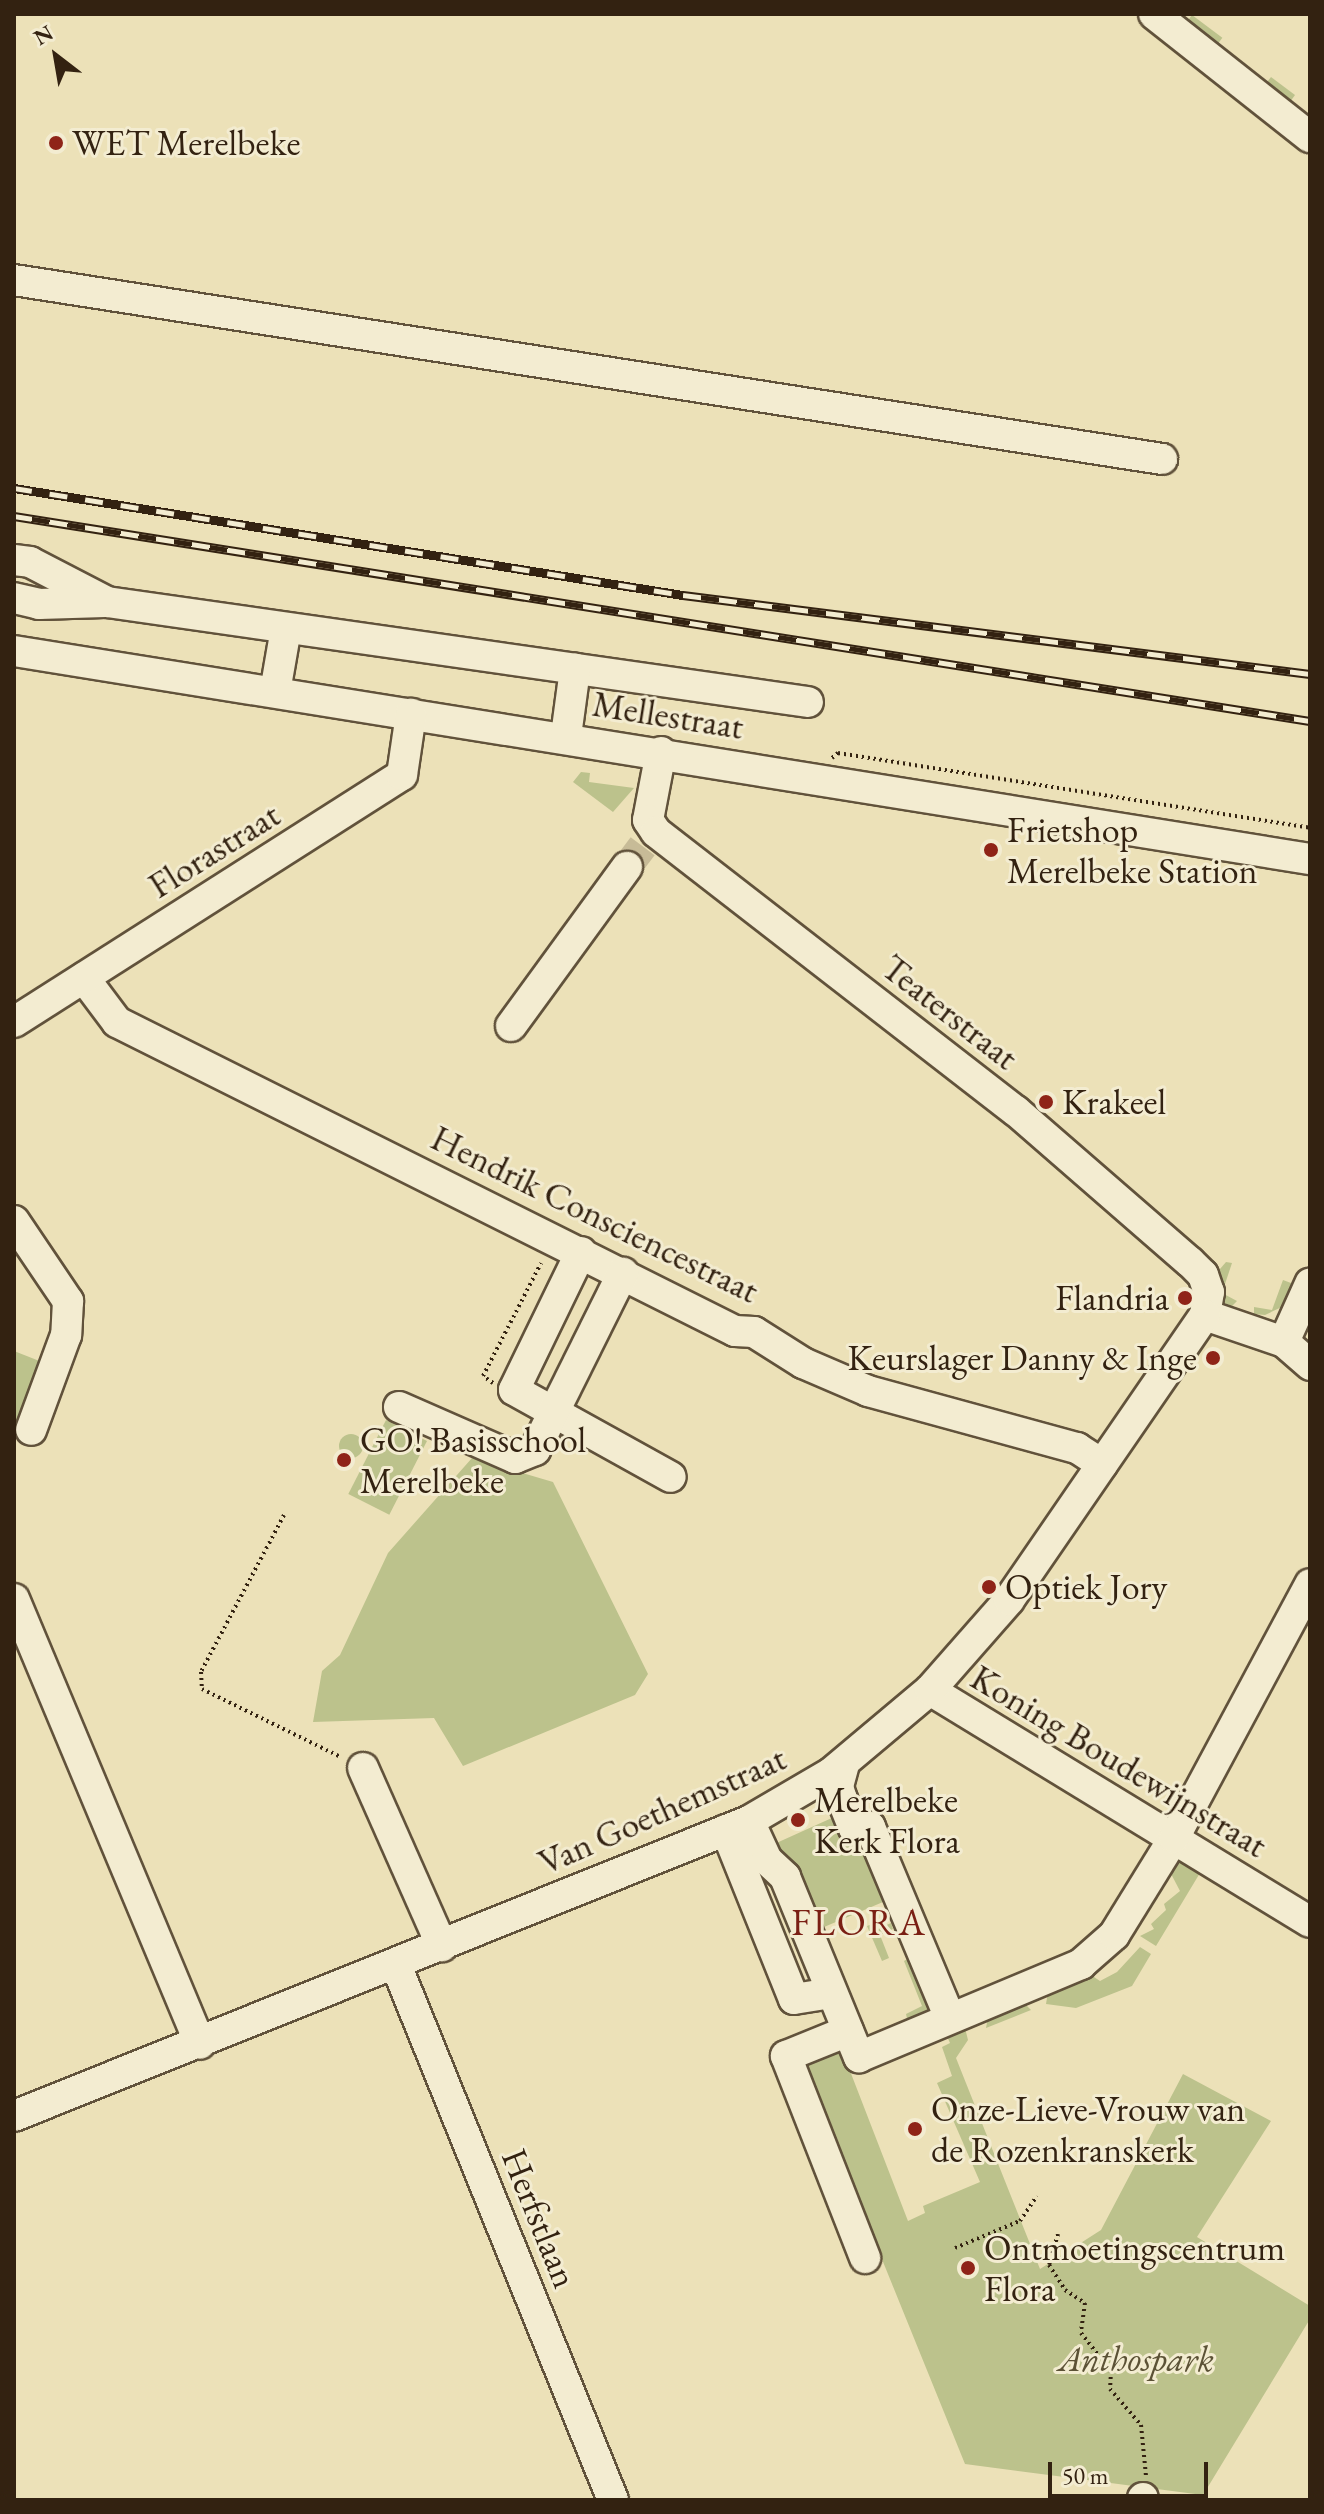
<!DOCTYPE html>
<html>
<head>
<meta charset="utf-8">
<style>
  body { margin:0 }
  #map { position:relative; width:1324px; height:2514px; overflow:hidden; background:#ece1b8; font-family:"EB Garamond",serif }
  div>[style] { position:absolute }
  .green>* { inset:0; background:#bcc28c; transform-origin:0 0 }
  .round { border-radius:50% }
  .minor-tunnel>* { height:30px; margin-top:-15px; transform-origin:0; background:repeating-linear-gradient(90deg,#c7bb97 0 30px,transparent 0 45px) }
  .path>* { height:4px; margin-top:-2px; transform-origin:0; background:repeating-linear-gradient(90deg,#321 0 2px,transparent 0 6px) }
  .roads { filter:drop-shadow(2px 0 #61523b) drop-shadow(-2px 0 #61523b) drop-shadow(0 2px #61523b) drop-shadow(0 -2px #61523b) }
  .minor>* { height:30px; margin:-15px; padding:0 15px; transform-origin:15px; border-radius:15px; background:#f3ecd1 }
  .rail>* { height:9px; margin-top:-4.5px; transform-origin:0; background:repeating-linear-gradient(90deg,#f3ecd1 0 18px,#321 0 36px); box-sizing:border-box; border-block:2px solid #321 }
  .dots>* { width:22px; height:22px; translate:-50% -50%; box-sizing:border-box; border:4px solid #f3ecd1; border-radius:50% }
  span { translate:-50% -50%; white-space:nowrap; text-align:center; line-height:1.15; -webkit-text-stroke:6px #f3ecd1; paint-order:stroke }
  .poi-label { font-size:36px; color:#321 }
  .left { translate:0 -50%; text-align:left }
  .right { translate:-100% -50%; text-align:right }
  .street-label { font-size:36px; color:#321 }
  .park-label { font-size:36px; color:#5c5236; font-style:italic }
  .neighbourhood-label { font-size:38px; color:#7a1f14; letter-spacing:2px }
  .frame { position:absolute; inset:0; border:16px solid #321; pointer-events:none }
  .north { position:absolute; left:16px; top:16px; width:80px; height:80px; -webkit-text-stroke:6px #f3ecd1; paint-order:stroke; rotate:329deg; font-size:22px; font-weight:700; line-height:32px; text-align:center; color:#321 }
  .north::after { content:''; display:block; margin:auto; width:28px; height:36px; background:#321; clip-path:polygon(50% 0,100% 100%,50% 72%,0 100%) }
  .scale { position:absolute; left:1048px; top:2462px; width:160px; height:36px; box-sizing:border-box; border:4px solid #321; border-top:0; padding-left:10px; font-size:24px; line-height:28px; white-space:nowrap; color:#321; -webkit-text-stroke:6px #f3ecd1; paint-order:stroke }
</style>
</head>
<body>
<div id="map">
  <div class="green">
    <i style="left:1192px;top:15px;width:38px;height:11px;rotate:37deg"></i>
    <i style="clip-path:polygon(1271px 77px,1295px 95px,1290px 102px,1264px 86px)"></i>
    <i style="clip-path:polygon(581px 772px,590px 773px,589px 782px,634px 788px,613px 812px,573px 782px)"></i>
    <i style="clip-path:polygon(1226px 1262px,1232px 1263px,1222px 1293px,1237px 1301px,1232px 1306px,1221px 1302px,1214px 1276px)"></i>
    <i style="clip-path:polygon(1283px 1280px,1299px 1286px,1286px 1305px,1265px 1315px,1254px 1314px,1254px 1307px,1272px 1310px)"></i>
    <i style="clip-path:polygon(14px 1351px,42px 1362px,14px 1440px)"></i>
    <i style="left:386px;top:1420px;width:46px;height:83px;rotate:27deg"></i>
    <i class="round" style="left:339px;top:1434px;width:24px;height:24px"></i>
    <i style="clip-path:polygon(472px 1458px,553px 1482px,648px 1674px,635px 1695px,463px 1766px,434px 1718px,313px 1722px,322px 1671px,340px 1655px,388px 1553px)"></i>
    <i style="clip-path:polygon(834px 1817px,879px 1856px,866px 1862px,883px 1902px,817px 1930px,772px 1845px)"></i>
    <i style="clip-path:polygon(1179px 1856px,1206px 1863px,1156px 1946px,1140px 1936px,1154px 1929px,1151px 1924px,1166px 1910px,1164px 1904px,1180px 1891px,1169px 1870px)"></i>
    <i style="clip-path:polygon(875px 1923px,878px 1929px,891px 1923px,893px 1929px,880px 1935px,889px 1958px,882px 1961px,867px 1926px)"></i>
    <i style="clip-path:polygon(1140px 1947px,1151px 1954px,1132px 1986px,1076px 2008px,1046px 2004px,1048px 1992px,1091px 1975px,1100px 1981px,1117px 1972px)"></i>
    <i style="clip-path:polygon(914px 1955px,949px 2002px,908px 2023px,906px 2014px,922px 2006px,904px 1961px)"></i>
    <i style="clip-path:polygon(1024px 2003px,1031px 2010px,986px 2028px,988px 2017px)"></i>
    <i style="clip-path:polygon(965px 2028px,968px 2040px,956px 2058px,1040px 2269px,1101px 2230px,1183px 2074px,1271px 2121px,1197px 2237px,1310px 2306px,1310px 2319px,1203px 2495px,965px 2464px,802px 2062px,840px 2045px,908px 2221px,925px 2213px,923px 2206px,980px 2182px,937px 2083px,952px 2076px,942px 2047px,950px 2043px,946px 2034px)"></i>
  </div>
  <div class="minor-tunnel">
    <i style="left:627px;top:867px;width:26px;rotate:-53deg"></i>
  </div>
  <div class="path">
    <i style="left:832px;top:758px;width:8px;rotate:-40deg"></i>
    <i style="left:838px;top:753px;width:478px;rotate:9deg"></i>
    <i style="left:493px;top:1383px;width:12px;rotate:-145deg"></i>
    <i style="left:483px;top:1376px;width:127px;rotate:-62.8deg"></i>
    <i style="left:284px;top:1515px;width:178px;rotate:117.9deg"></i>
    <i style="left:201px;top:1672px;width:17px;rotate:87deg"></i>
    <i style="left:202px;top:1689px;width:155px;rotate:26.1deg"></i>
    <i style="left:1058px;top:2234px;width:32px;rotate:106deg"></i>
    <i style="left:1049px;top:2265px;width:30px;rotate:57deg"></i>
    <i style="left:1065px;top:2290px;width:24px;rotate:33deg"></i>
    <i style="left:1085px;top:2303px;width:30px;rotate:98deg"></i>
    <i style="left:1081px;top:2333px;width:48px;rotate:51.7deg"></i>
    <i style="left:1111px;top:2371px;width:18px;rotate:93deg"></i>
    <i style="left:1110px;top:2389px;width:48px;rotate:49.3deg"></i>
    <i style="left:1141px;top:2425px;width:51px;rotate:84.4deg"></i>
    <i style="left:955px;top:2248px;width:70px;rotate:-22.6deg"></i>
    <i style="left:1020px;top:2221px;width:30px;rotate:-56deg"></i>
  </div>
  <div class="roads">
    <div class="minor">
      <i style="left:1154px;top:14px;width:199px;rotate:38.3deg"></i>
      <i style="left:14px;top:280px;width:1162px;rotate:8.86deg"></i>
      <i style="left:14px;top:560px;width:16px;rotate:7deg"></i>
      <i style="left:30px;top:562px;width:87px;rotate:27.5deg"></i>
      <i style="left:107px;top:602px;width:708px;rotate:8.12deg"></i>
      <i style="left:14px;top:598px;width:26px;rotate:13deg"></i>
      <i style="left:39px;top:604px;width:66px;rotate:-1.7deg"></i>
      <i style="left:14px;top:651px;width:1313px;rotate:9.12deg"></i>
      <i style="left:275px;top:692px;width:65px;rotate:-80.2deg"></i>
      <i style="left:566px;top:736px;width:68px;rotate:-82.3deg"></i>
      <i style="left:661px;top:752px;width:69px;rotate:100.8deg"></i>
      <i style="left:648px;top:820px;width:14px;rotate:56deg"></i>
      <i style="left:656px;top:832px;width:455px;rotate:37.8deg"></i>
      <i style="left:1016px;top:1111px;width:230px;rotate:41deg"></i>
      <i style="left:1190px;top:1262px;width:18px;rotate:45deg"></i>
      <i style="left:1203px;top:1275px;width:18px;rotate:71deg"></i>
      <i style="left:1209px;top:1292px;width:23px;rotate:100deg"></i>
      <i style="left:84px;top:978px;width:55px;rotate:53.1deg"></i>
      <i style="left:117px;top:1022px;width:691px;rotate:26.57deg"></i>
      <i style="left:735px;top:1331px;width:19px;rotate:3deg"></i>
      <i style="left:754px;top:1332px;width:58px;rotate:32.3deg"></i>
      <i style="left:803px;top:1363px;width:71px;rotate:23.3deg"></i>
      <i style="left:868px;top:1391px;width:217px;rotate:15.3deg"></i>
      <i style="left:1077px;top:1448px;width:30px;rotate:33deg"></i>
      <i style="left:14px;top:1022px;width:460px;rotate:-32.5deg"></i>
      <i style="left:402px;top:775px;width:62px;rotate:-81.6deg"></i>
      <i style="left:511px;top:1026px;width:197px;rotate:-53.9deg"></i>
      <i style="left:14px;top:1221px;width:97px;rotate:56deg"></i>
      <i style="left:68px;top:1301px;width:34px;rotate:93deg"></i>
      <i style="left:66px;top:1335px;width:101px;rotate:110.2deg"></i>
      <i style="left:581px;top:1252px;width:153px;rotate:115.9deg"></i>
      <i style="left:514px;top:1390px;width:179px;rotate:29deg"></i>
      <i style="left:1205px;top:1315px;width:83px;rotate:18.9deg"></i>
      <i style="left:1284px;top:1342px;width:35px;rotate:41deg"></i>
      <i style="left:1284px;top:1342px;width:64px;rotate:-65.9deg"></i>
      <i style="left:399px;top:1407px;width:127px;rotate:23.7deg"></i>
      <i style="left:515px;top:1458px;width:22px;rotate:-22deg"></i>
      <i style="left:535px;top:1450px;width:198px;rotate:-63.6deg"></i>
      <i style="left:14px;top:1599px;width:482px;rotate:67.3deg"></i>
      <i style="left:930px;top:1690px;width:445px;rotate:31.4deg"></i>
      <i style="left:844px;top:1764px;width:24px;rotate:105deg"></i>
      <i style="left:838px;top:1787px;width:13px;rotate:72deg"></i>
      <i style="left:842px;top:1799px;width:31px;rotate:68deg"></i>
      <i style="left:854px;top:1828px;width:16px;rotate:-4deg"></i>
      <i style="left:870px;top:1827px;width:207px;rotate:67.3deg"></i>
      <i style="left:363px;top:1768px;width:195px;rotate:66.1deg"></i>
      <i style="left:749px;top:1821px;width:43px;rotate:65.2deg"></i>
      <i style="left:767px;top:1860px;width:25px;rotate:43deg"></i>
      <i style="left:785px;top:1877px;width:195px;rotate:67.7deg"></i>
      <i style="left:859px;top:2057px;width:241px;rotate:-22.7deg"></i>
      <i style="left:1081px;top:1964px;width:44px;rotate:-41.3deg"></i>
      <i style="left:1114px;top:1935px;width:114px;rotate:-58.3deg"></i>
      <i style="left:1174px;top:1838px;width:288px;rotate:-61.8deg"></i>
      <i style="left:726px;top:1830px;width:182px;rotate:68.1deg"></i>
      <i style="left:794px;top:1999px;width:38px;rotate:-9deg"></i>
      <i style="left:396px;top:1965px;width:577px;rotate:67.92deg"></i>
      <i style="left:848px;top:2031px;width:67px;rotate:158deg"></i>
      <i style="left:786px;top:2056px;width:217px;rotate:68.6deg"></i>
      <i style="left:14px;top:2116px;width:792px;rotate:-21.87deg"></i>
      <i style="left:749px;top:1821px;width:95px;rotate:-30.3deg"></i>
      <i style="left:831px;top:1773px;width:129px;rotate:-40deg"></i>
      <i style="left:930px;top:1690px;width:120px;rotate:-48.7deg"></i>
      <i style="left:1009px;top:1600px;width:346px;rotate:-55.5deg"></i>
      <i style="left:1143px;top:2500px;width:2px;rotate:-90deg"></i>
    </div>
  </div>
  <div class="rail">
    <i style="left:14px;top:488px;width:678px;rotate:9.09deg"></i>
    <i style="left:683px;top:595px;width:632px;rotate:7.18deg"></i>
    <i style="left:14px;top:516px;width:1312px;rotate:8.99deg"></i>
  </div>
  <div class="dots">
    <i style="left:56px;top:143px;background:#8f2418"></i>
    <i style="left:991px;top:850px;background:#8f2418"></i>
    <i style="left:1046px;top:1102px;background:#8f2418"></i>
    <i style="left:1185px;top:1298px;background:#8f2418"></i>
    <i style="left:1213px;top:1358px;background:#8f2418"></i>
    <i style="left:344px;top:1460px;background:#8f2418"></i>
    <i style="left:989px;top:1587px;background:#8f2418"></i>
    <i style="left:798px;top:1820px;background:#8f2418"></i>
    <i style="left:915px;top:2129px;background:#8f2418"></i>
    <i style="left:968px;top:2268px;background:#8f2418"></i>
  </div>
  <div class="poi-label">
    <span class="left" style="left:72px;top:143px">WET Merelbeke</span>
    <span class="left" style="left:1007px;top:850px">Frietshop<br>Merelbeke Station</span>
    <span class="left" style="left:1062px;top:1102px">Krakeel</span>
    <span class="right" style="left:1169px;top:1298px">Flandria</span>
    <span class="right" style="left:1197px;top:1358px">Keurslager Danny &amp; Inge</span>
    <span class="left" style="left:360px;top:1460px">GO! Basisschool<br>Merelbeke</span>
    <span class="left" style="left:1005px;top:1587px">Optiek Jory</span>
    <span class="left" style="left:814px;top:1820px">Merelbeke<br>Kerk Flora</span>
    <span class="left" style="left:931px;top:2129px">Onze-Lieve-Vrouw van<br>de Rozenkranskerk</span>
    <span class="left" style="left:984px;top:2268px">Ontmoetingscentrum<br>Flora</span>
  </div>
  <div class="street-label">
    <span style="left:668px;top:715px;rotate:9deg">Mellestraat</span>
    <span style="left:214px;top:850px;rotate:-32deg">Florastraat</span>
    <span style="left:950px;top:1012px;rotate:38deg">Teaterstraat</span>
    <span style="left:595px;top:1214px;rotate:26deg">Hendrik Consciencestraat</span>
    <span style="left:1119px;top:1761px;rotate:31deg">Koning Boudewijnstraat</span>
    <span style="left:662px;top:1810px;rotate:-24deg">Van Goethemstraat</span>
    <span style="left:540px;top:2218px;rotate:68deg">Herfstlaan</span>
  </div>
  <div class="park-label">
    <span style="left:1136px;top:2359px">Anthospark</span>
  </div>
  <div class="neighbourhood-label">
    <span style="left:859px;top:1922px">FLORA</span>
  </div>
  <div class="frame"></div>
  <div class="north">N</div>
  <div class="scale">50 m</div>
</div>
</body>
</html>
